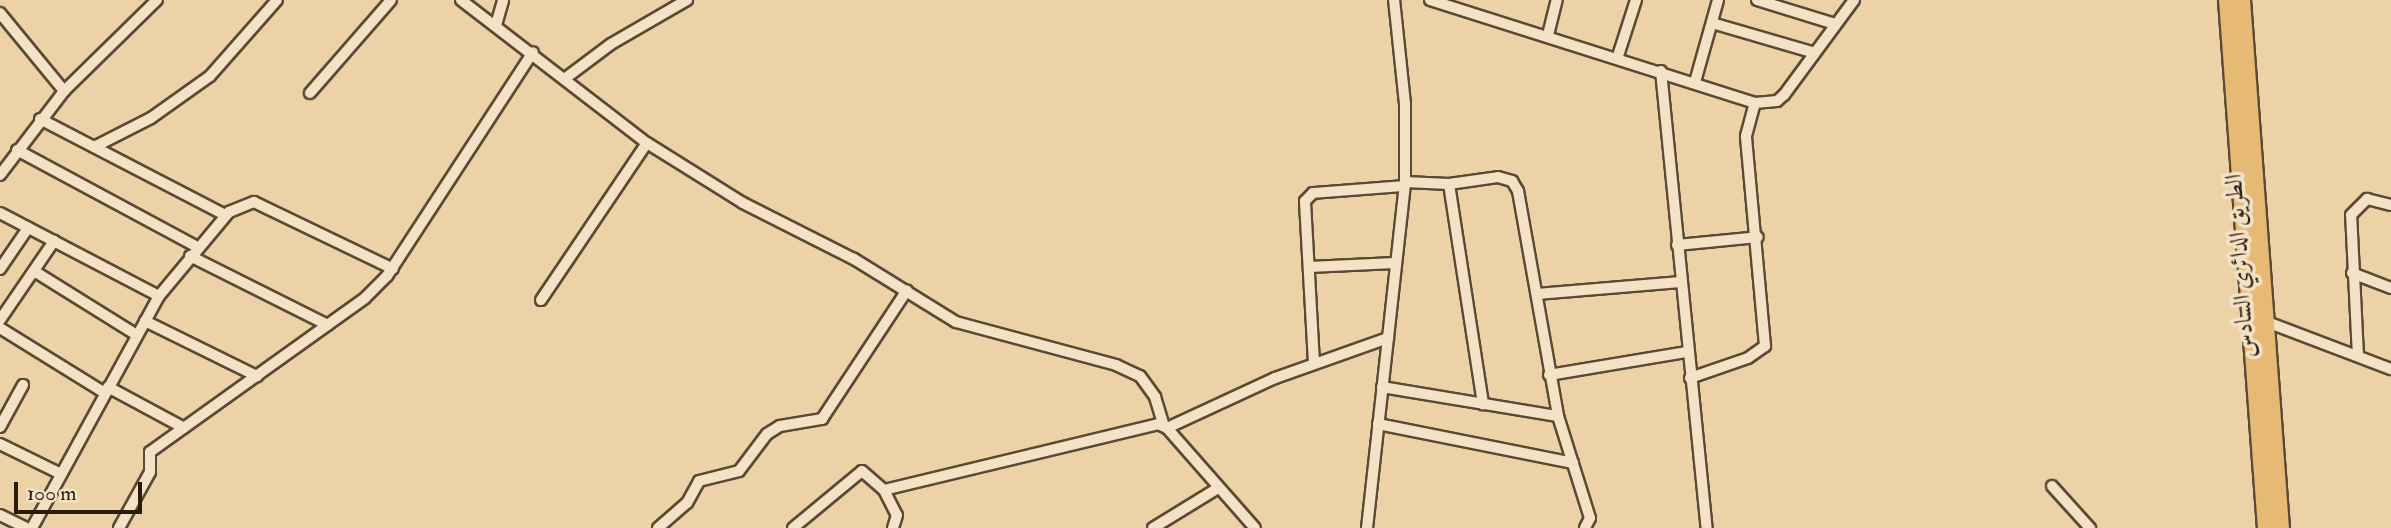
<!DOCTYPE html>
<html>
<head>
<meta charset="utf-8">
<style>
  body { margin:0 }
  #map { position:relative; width:2391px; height:528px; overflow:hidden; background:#edd2a7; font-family:"IM FELL Double Pica",Amiri,serif }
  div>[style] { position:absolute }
  .roads { filter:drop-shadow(2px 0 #5a4a34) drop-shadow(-2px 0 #5a4a34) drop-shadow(0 2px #5a4a34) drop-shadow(0 -2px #5a4a34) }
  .minor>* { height:10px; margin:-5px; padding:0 5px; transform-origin:5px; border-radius:5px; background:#f3e2c6 }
  .highway>* { height:16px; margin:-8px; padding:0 8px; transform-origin:8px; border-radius:8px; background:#e6b974 }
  span { translate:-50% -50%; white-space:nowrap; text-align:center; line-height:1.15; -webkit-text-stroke:7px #f3e2c6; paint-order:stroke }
  .street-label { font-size:24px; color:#291c0e }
  .scale { position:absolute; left:14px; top:482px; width:128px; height:32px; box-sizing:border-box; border:4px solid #291c0e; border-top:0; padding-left:9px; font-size:21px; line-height:24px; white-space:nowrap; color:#291c0e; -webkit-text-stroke:5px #f3e2c6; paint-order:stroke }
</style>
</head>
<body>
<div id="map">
  <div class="roads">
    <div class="minor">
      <i style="left:461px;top:0;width:235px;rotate:37.6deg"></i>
      <i style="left:647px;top:143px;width:113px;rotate:32deg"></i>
      <i style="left:743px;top:203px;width:124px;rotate:26.8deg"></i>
      <i style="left:854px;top:259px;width:120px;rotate:31.7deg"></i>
      <i style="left:956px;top:322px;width:166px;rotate:15deg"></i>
      <i style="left:1116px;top:365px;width:26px;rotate:25deg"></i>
      <i style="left:1140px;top:376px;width:26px;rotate:54deg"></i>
      <i style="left:1155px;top:397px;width:28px;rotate:73deg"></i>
      <i style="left:1430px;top:0;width:341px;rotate:17.6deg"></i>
      <i style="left:1755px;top:103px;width:22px;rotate:-5deg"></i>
      <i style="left:1777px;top:101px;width:9px;rotate:-41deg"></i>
      <i style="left:1784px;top:95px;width:118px;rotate:-53.6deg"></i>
      <i style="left:1757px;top:0;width:82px;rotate:17.1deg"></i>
      <i style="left:0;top:13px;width:101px;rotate:50.6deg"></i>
      <i style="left:1712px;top:23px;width:107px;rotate:16.2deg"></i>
      <i style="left:496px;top:25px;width:26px;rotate:-74deg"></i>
      <i style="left:1548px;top:35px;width:36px;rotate:-76deg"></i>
      <i style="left:1618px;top:56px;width:59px;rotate:-72.2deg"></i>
      <i style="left:1661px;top:71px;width:459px;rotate:84.3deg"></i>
      <i style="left:567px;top:77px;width:55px;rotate:-36.9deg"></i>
      <i style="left:611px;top:44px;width:88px;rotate:-30.1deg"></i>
      <i style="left:1695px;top:82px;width:85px;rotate:-74.3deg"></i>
      <i style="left:310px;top:93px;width:123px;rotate:-48.9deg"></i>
      <i style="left:40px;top:119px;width:208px;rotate:27.4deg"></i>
      <i style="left:94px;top:147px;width:64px;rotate:-27deg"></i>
      <i style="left:151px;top:118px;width:72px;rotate:-35.4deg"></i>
      <i style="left:210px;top:76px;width:101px;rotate:-48.6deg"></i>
      <i style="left:17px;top:150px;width:204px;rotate:28.3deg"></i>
      <i style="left:0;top:175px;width:106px;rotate:-52.7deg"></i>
      <i style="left:64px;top:91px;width:130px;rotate:-44.4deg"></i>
      <i style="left:1405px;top:182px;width:44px;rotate:2.6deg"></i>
      <i style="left:1449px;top:184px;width:49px;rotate:-8.1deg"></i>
      <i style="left:1498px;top:177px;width:15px;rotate:16deg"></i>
      <i style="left:1512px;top:181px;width:12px;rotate:59deg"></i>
      <i style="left:1518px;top:191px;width:229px;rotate:79.9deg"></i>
      <i style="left:1558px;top:416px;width:107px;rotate:72.6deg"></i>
      <i style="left:1590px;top:518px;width:11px;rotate:117deg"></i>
      <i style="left:1449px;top:184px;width:223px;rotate:81.2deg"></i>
      <i style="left:0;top:213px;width:179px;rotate:27.6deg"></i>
      <i style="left:1677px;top:245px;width:81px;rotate:-5.6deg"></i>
      <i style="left:190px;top:256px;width:154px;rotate:26.6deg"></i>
      <i style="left:1309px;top:267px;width:86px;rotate:-2.7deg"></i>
      <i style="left:0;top:269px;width:50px;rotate:-55.7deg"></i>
      <i style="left:34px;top:271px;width:121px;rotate:31.9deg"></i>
      <i style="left:2352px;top:273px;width:42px;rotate:21deg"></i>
      <i style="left:1537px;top:294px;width:144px;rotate:-4.8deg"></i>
      <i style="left:541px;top:300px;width:189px;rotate:-56deg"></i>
      <i style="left:0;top:320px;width:96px;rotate:-55.6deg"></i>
      <i style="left:145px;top:321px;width:125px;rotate:26.2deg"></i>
      <i style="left:2267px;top:322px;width:133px;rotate:20.8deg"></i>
      <i style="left:0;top:328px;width:123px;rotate:31.8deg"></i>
      <i style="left:2358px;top:356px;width:141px;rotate:-92.8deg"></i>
      <i style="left:2351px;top:215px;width:23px;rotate:-45deg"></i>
      <i style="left:2367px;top:199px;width:25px;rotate:14deg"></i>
      <i style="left:1314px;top:363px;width:162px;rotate:-93.2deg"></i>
      <i style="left:1305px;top:201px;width:11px;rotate:-45deg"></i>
      <i style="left:1313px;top:193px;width:91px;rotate:-4.4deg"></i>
      <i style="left:1549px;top:375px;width:140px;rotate:-9.5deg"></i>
      <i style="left:1690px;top:378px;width:61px;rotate:-19deg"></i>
      <i style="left:1748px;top:358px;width:21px;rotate:-35deg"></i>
      <i style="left:1765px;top:346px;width:211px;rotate:-95.2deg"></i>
      <i style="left:1746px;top:136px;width:34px;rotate:-75deg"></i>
      <i style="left:108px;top:387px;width:86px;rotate:28.3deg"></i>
      <i style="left:1382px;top:387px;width:178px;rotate:9.4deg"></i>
      <i style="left:1378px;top:424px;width:199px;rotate:11.3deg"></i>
      <i style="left:0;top:427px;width:48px;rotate:-61.3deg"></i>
      <i style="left:1167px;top:428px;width:119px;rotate:-24.8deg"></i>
      <i style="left:1275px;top:378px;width:120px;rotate:-19.5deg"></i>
      <i style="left:0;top:444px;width:68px;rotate:26.2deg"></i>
      <i style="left:2052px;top:486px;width:57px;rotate:47.9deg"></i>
      <i style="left:884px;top:490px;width:28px;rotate:63deg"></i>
      <i style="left:897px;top:515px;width:14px;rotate:107deg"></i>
      <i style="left:0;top:515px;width:30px;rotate:26deg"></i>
      <i style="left:32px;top:528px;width:264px;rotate:-61.3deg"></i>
      <i style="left:159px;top:296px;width:109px;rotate:-50.2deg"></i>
      <i style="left:229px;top:212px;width:27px;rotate:-22deg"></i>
      <i style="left:254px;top:202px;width:154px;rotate:25.7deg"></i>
      <i style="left:119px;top:528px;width:64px;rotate:-61deg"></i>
      <i style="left:150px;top:472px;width:20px;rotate:-90deg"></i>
      <i style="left:150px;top:452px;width:264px;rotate:-35.6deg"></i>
      <i style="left:365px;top:298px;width:31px;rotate:-45deg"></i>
      <i style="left:387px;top:276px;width:267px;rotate:-56.9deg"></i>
      <i style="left:658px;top:528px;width:38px;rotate:-41deg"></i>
      <i style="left:687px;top:503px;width:25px;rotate:-61deg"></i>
      <i style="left:699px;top:481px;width:41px;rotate:-14deg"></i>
      <i style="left:739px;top:471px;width:46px;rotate:-52.9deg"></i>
      <i style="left:767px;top:434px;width:15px;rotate:-32deg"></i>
      <i style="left:780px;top:426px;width:43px;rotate:-9.5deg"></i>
      <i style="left:822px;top:419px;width:154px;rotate:-56.6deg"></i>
      <i style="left:793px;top:528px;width:89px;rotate:-39.6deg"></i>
      <i style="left:862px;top:471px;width:29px;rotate:41deg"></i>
      <i style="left:884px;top:490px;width:282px;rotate:-13.5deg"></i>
      <i style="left:1158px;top:424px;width:10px;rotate:24deg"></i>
      <i style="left:1167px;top:428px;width:133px;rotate:48.7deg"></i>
      <i style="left:1153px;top:528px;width:76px;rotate:-31.6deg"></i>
      <i style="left:1367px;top:528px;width:348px;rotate:-83.7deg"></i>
      <i style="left:1405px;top:182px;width:78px;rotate:-90deg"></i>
      <i style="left:1405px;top:104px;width:105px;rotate:-96deg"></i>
    </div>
    <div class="highway">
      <i style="left:2227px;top:0;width:529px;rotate:85.78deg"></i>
      <i style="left:2242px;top:0;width:529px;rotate:85.78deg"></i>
    </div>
  </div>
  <div class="street-label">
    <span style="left:2240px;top:266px;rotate:-94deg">الطريق الدائري السادس</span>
  </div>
  <div class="scale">100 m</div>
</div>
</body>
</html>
